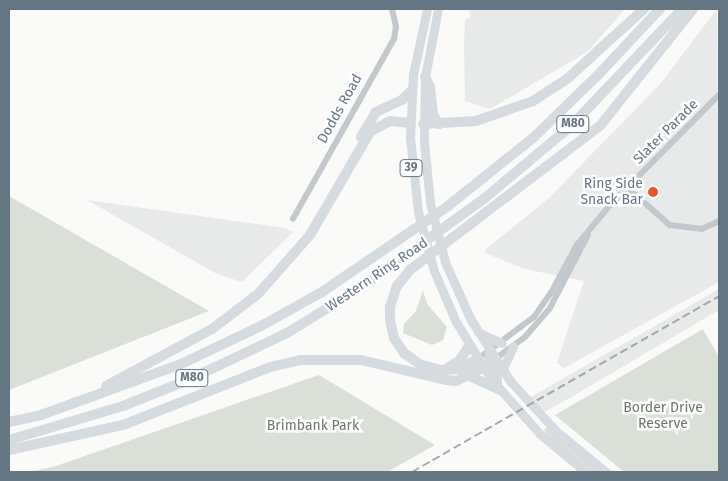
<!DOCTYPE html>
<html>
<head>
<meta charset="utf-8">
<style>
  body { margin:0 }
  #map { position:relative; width:728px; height:481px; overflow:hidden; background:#fafaf8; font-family:"Fira Sans",sans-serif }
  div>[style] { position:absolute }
  .built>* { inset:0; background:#e8e9e9 }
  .green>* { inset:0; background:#dadfd7 }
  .street>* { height:5.5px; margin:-2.75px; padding:0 2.75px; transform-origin:2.75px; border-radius:2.75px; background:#c3c8cc }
  .primary>* { height:9px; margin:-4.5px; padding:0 4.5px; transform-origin:4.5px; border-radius:4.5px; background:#d6dbdf }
  .highway>* { height:10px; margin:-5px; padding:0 5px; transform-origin:5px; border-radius:5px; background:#d6dbdf }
  .rail>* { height:2px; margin-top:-1px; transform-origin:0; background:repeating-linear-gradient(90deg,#a2aab0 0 8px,transparent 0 12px) }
  .dots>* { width:14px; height:14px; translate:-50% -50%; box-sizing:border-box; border:2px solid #fff; border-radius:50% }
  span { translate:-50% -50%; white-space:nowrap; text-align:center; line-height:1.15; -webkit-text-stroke:5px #fff; paint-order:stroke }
  .shield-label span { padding:1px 4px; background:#fff; border:1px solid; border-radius:4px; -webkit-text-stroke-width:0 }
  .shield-label { font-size:12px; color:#657683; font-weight:700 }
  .street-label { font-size:14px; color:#657683 }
  .poi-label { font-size:14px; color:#657683 }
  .right { translate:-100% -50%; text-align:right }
  .park-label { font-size:14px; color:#687a64 }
  .frame { position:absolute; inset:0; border:10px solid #657683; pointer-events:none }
</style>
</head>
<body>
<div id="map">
  <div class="built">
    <i style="clip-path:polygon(468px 9px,625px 9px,587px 52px,490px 109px,465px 101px,464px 45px,465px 20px,471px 17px)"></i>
    <i style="clip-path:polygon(717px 9px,719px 282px,564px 368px,557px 363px,584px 281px,525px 269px,485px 253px,486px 249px,549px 198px,661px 83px)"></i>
    <i style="clip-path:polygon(87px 200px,285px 228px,293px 232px,242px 282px,217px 274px)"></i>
    <i style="clip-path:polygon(719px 289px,719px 310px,573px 396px,543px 413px,529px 398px)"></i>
  </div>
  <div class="green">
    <i style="clip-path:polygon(9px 196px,209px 311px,9px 390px)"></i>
    <i style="clip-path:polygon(423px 290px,427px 304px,447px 327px,443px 340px,432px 345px,403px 333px,404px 324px,416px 311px)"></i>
    <i style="clip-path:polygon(703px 329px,719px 357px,719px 472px,624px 472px,555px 415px)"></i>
    <i style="clip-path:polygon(319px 375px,435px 445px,387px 472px,27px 472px,53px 467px)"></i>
    <i style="clip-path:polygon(547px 427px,601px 472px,591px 472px,563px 451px,544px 430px)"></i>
  </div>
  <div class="street">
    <i style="left:628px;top:188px;width:56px;rotate:41.4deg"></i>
    <i style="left:670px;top:225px;width:32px;rotate:7deg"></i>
    <i style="left:702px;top:229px;width:19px;rotate:-25deg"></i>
    <i style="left:293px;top:219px;width:206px;rotate:-60.7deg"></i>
    <i style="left:394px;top:39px;width:12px;rotate:-81deg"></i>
    <i style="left:396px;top:27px;width:18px;rotate:-103deg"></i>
    <i style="left:478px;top:359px;width:70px;rotate:-36.9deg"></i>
    <i style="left:534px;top:317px;width:29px;rotate:-55deg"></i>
    <i style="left:551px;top:293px;width:55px;rotate:-61.6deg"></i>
    <i style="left:577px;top:245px;width:53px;rotate:-50.3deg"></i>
    <i style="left:611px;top:204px;width:153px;rotate:-45.3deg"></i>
    <i style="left:495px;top:359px;width:37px;rotate:-36deg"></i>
    <i style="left:525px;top:337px;width:38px;rotate:-49deg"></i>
    <i style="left:550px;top:308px;width:82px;rotate:-62.5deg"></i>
  </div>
  <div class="primary">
    <i style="left:427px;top:9px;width:67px;rotate:102deg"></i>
    <i style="left:413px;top:75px;width:63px;rotate:92.7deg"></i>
    <i style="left:410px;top:138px;width:74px;rotate:83.8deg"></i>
    <i style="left:418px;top:212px;width:61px;rotate:74.8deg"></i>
    <i style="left:434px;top:271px;width:56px;rotate:66.7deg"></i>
    <i style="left:456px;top:322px;width:68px;rotate:58.2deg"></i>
    <i style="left:492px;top:380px;width:72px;rotate:48.4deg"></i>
    <i style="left:540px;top:434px;width:60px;rotate:39.6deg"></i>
    <i style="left:438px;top:9px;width:69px;rotate:100.8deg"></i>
    <i style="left:425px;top:77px;width:65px;rotate:90.9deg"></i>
    <i style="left:424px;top:142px;width:61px;rotate:84.4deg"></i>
    <i style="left:430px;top:203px;width:61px;rotate:75.7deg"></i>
    <i style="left:445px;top:262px;width:64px;rotate:65.9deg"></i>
    <i style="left:471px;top:320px;width:74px;rotate:57.2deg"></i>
    <i style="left:511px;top:382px;width:67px;rotate:47.4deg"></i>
    <i style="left:556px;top:431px;width:65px;rotate:39.4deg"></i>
    <i style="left:478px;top:332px;width:26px;rotate:25deg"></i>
    <i style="left:489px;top:351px;width:12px;rotate:90deg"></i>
    <i style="left:489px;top:363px;width:17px;rotate:62deg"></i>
    <i style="left:497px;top:378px;width:6px;rotate:90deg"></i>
    <i style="left:502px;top:371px;width:27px;rotate:-66deg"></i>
  </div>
  <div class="highway">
    <i style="left:425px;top:77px;width:11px;rotate:63deg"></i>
    <i style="left:430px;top:87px;width:28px;rotate:84deg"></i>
    <i style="left:433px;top:115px;width:11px;rotate:56deg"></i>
    <i style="left:423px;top:124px;width:53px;rotate:-3.2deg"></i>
    <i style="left:476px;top:121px;width:60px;rotate:-19.3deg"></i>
    <i style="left:533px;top:101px;width:40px;rotate:-32.9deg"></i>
    <i style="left:567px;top:79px;width:104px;rotate:-42.3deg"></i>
    <i style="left:361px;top:137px;width:29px;rotate:-59deg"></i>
    <i style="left:376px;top:112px;width:29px;rotate:-25deg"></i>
    <i style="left:402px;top:100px;width:13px;rotate:-45deg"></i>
    <i style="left:478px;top:359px;width:22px;rotate:153deg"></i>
    <i style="left:458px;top:369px;width:17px;rotate:177deg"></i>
    <i style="left:441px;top:370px;width:21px;rotate:-166deg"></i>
    <i style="left:421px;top:365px;width:21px;rotate:-145deg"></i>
    <i style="left:404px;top:353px;width:18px;rotate:-124deg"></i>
    <i style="left:394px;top:338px;width:18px;rotate:-103deg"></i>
    <i style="left:390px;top:320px;width:13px;rotate:-90deg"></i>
    <i style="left:390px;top:307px;width:22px;rotate:-72deg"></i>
    <i style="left:397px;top:286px;width:21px;rotate:-51deg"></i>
    <i style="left:410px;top:270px;width:238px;rotate:-37.2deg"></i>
    <i style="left:600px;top:126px;width:149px;rotate:-51.5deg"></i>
    <i style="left:449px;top:367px;width:13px;rotate:-32deg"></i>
    <i style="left:460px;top:360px;width:17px;rotate:-57deg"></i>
    <i style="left:469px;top:376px;width:34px;rotate:24deg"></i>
    <i style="left:106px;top:386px;width:120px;rotate:-28.3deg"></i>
    <i style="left:212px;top:329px;width:58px;rotate:-37.3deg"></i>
    <i style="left:258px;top:294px;width:79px;rotate:-48.6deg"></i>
    <i style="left:310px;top:235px;width:119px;rotate:-59.8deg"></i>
    <i style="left:370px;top:132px;width:23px;rotate:-29deg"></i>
    <i style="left:390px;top:121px;width:20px;rotate:6deg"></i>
    <i style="left:9px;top:422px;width:33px;rotate:-12deg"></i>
    <i style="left:41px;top:415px;width:149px;rotate:-20deg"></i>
    <i style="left:181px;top:364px;width:89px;rotate:-25.4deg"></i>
    <i style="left:261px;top:326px;width:70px;rotate:-29.1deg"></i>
    <i style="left:322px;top:292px;width:153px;rotate:-34.3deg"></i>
    <i style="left:448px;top:206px;width:109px;rotate:-38.7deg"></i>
    <i style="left:533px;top:138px;width:91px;rotate:-44.1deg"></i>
    <i style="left:598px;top:75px;width:91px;rotate:-46.8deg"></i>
    <i style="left:9px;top:440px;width:119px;rotate:-16.6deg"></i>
    <i style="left:123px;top:406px;width:70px;rotate:-21.8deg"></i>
    <i style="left:188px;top:380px;width:110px;rotate:-25.4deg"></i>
    <i style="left:287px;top:333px;width:88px;rotate:-31.5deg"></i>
    <i style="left:362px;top:287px;width:152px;rotate:-35.9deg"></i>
    <i style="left:485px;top:198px;width:114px;rotate:-40deg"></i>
    <i style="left:572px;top:125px;width:160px;rotate:-46.5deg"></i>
    <i style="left:9px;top:450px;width:117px;rotate:-12.4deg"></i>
    <i style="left:123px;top:425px;width:158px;rotate:-21.5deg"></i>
    <i style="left:270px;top:367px;width:31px;rotate:-13deg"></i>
    <i style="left:300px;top:360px;width:61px"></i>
    <i style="left:361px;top:360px;width:87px;rotate:13.2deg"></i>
    <i style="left:446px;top:380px;width:10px;rotate:6deg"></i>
    <i style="left:456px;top:381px;width:30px;rotate:-26deg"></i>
  </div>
  <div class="rail">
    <i style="left:412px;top:472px;width:354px;rotate:-29.8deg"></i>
  </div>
  <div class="dots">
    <i style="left:653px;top:192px;background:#e4572e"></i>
  </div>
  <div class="shield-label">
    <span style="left:573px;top:124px">M80</span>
    <span style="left:411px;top:168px">39</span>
    <span style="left:192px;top:378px">M80</span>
  </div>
  <div class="street-label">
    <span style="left:340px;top:109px;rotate:-61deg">Dodds Road</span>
    <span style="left:666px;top:132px;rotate:-45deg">Slater Parade</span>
    <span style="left:377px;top:275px;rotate:-34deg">Western Ring Road</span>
  </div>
  <div class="poi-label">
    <span class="right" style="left:643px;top:192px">Ring Side<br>Snack Bar</span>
  </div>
  <div class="park-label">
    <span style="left:663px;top:416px">Border Drive<br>Reserve</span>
    <span style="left:313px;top:426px">Brimbank Park</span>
  </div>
  <div class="frame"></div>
</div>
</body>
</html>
